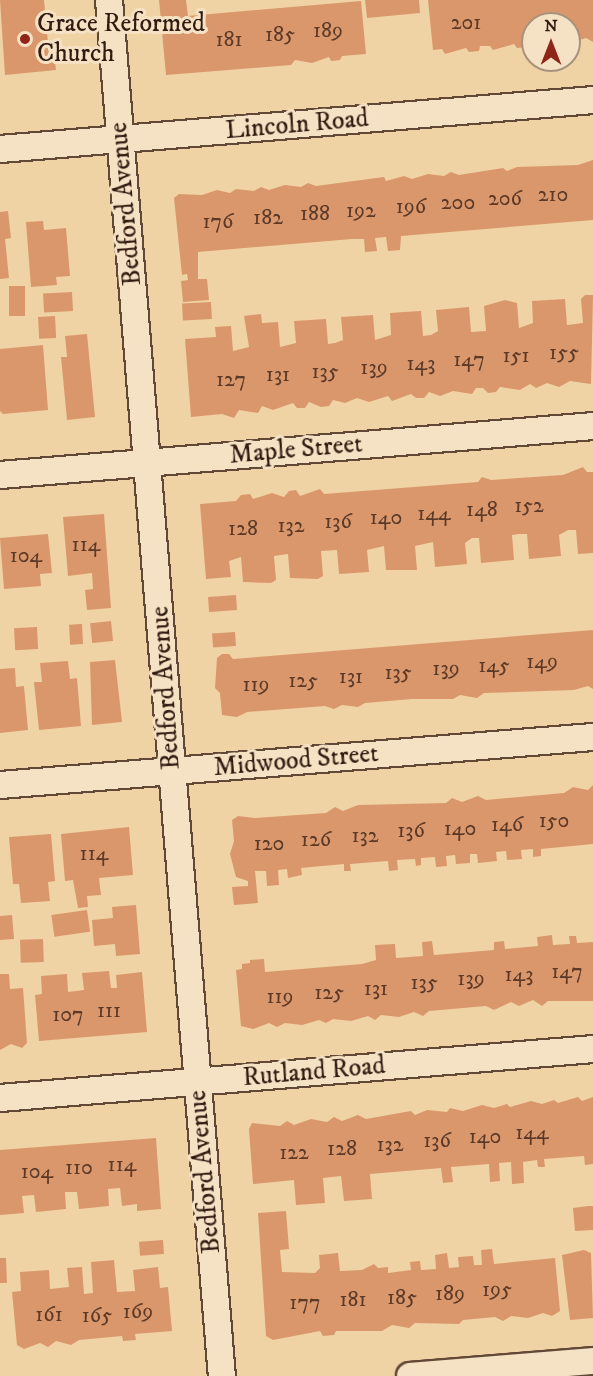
<!DOCTYPE html>
<html>
<head>
<meta charset="utf-8">
<style>
  body { margin:0 }
  #map { position:relative; width:593px; height:1376px; overflow:hidden; background:#f0d3a5; font-family:"IM FELL DW Pica",serif }
  div>[style] { position:absolute }
  .building>* { inset:0; background:#da976b; transform-origin:0 0 }
  .roads { filter:drop-shadow(2px 0 #624937) drop-shadow(-2px 0 #624937) drop-shadow(0 2px #624937) drop-shadow(0 -2px #624937) }
  .minor>* { height:26px; margin:-13px; padding:0 13px; transform-origin:13px; border-radius:13px; background:#f5e2c4 }
  .dots>* { width:16px; height:16px; translate:-50% -50%; box-sizing:border-box; border:3px solid #f5e2c4; border-radius:50% }
  span { translate:-50% -50%; white-space:nowrap; text-align:center; line-height:1.15; -webkit-text-stroke:6px #f5e2c4; paint-order:stroke }
  .number-label { font-size:22px; color:#5d3a28 }
  .number-label span { -webkit-text-stroke-width:0 }
  .poi-label { font-size:26px; color:#331b12 }
  .left { translate:0 -50%; text-align:left }
  .street-label { font-size:26px; color:#331b12 }
  .north { position:absolute; left:521px; top:12px; width:60px; height:60px; box-sizing:border-box; background:#f5e2c4; border:2px solid #a7927d; border-radius:50%; rotate:0deg; font-size:16px; font-weight:700; line-height:24px; text-align:center; color:#331b12 }
  .north::after { content:''; display:block; margin:auto; width:21px; height:27px; background:#8f2418; clip-path:polygon(50% 0,100% 100%,50% 72%,0 100%) }
</style>
</head>
<body>
<div id="map">
  <div class="building">
    <i style="clip-path:polygon(0 0,44px 0,49px 54px,54px 53px,56px 70px,5px 75px)"></i>
    <i style="clip-path:polygon(159px 0,186px 0,188px 16px,361px 1px,366px 54px,342px 56px,340px 60px,331px 61px,329px 57px,312px 63px,295px 60px,291px 65px,166px 75px)"></i>
    <i style="clip-path:polygon(365px 0,419px 0,420px 13px,367px 18px)"></i>
    <i style="clip-path:polygon(428px 0,593px 0,593px 42px,586px 38px,569px 43px,569px 24px,533px 24px,533px 42px,527px 47px,517px 48px,514px 44px,493px 50px,490px 46px,480px 46px,479px 51px,469px 52px,466px 48px,445px 54px,442px 49px,433px 50px)"></i>
    <i style="clip-path:polygon(593px 160px,593px 220px,401px 236px,400px 250px,388px 251px,386px 237px,375px 238px,377px 251px,365px 252px,364px 239px,352px 239px,198px 252px,198px 279px,207px 279px,209px 300px,183px 302px,181px 281px,188px 280px,187px 274px,182px 275px,174px 198px,179px 194px,202px 195px,217px 190px,230px 193px,236px 189px,254px 191px,261px 187px,269px 190px,285px 185px,301px 187px,308px 183px,316px 186px,384px 177px,386px 181px,404px 176px,412px 179px,428px 174px,444px 176px,451px 172px,459px 175px,503px 168px,507px 171px,517px 167px,578px 165px)"></i>
    <i style="clip-path:polygon(8px 211px,11px 238px,5px 239px,9px 278px,0 279px,0 212px)"></i>
    <i style="clip-path:polygon(43px 221px,44px 230px,66px 228px,70px 276px,56px 277px,57px 285px,31px 287px,26px 222px)"></i>
    <i style="left:9px;top:286px;width:16px;height:30px"></i>
    <i style="left:72px;top:292px;width:19px;height:29px;rotate:87deg"></i>
    <i style="clip-path:polygon(585px 295px,593px 295px,591px 384px,570px 381px,559px 387px,547px 383px,536px 388px,530px 384px,520px 390px,500px 387px,496px 392px,488px 393px,483px 388px,476px 388px,472px 394px,453px 391px,440px 396px,429px 392px,424px 398px,416px 398px,411px 394px,392px 401px,388px 396px,369px 402px,357px 398px,345px 403px,333px 400px,329px 406px,321px 407px,309px 402px,305px 408px,297px 408px,293px 403px,273px 410px,262px 406px,258px 413px,239px 410px,234px 418px,222px 414px,191px 417px,185px 339px,216px 337px,215px 327px,231px 326px,233px 351px,249px 347px,244px 316px,261px 314px,262px 323px,278px 322px,280px 347px,296px 343px,294px 321px,326px 319px,328px 344px,335px 343px,343px 340px,341px 317px,373px 315px,375px 340px,391px 335px,390px 313px,404px 312px,421px 311px,423px 336px,431px 335px,438px 331px,436px 310px,469px 307px,471px 332px,486px 331px,484px 306px,505px 300px,517px 303px,519px 328px,533px 323px,532px 301px,565px 299px,567px 325px,583px 323px,581px 299px)"></i>
    <i style="left:211px;top:302px;width:17px;height:29px;rotate:87deg"></i>
    <i style="left:55px;top:316px;width:22px;height:17px;rotate:87deg"></i>
    <i style="clip-path:polygon(87px 334px,95px 417px,67px 420px,61px 357px,67px 357px,65px 336px)"></i>
    <i style="clip-path:polygon(43px 345px,48px 410px,3px 414px,0 411px,0 349px)"></i>
    <i style="clip-path:polygon(583px 467px,587px 472px,593px 472px,593px 553px,578px 554px,576px 530px,568px 530px,559px 535px,561px 556px,529px 559px,527px 534px,519px 534px,512px 535px,514px 560px,481px 563px,479px 538px,472px 538px,465px 543px,467px 564px,435px 567px,433px 542px,415px 546px,417px 570px,386px 570px,384px 546px,367px 550px,369px 572px,339px 574px,337px 550px,321px 551px,323px 576px,318px 579px,290px 578px,288px 554px,274px 556px,276px 580px,271px 583px,243px 582px,241px 557px,229px 561px,231px 577px,206px 579px,200px 504px,236px 501px,241px 495px,250px 494px,253px 499px,272px 493px,284px 497px,289px 491px,296px 490px,300px 496px,320px 489px,324px 494px,478px 482px,482px 477px,491px 480px,563px 475px)"></i>
    <i style="clip-path:polygon(104px 514px,111px 608px,87px 610px,85px 590px,93px 589px,92px 573px,68px 576px,63px 517px)"></i>
    <i style="clip-path:polygon(48px 534px,52px 573px,40px 574px,41px 586px,4px 589px,0 538px)"></i>
    <i style="left:236px;top:595px;width:15px;height:28px;rotate:86deg"></i>
    <i style="left:111px;top:621px;width:20px;height:21px;rotate:84deg"></i>
    <i style="left:82px;top:624px;width:20px;height:13px;rotate:87deg"></i>
    <i style="left:37px;top:627px;width:22px;height:23px;rotate:87deg"></i>
    <i style="clip-path:polygon(593px 630px,593px 689px,588px 686px,574px 690px,484px 693px,477px 698px,460px 695px,453px 699px,412px 699px,365px 703px,358px 707px,342px 705px,334px 709px,325px 706px,247px 712px,237px 717px,222px 715px,220px 693px,215px 688px,217px 658px,222px 654px,229px 654px,233px 659px)"></i>
    <i style="left:235px;top:632px;width:14px;height:23px;rotate:86deg"></i>
    <i style="clip-path:polygon(115px 660px,122px 722px,92px 725px,90px 662px)"></i>
    <i style="clip-path:polygon(68px 661px,70px 679px,77px 678px,81px 726px,39px 730px,34px 682px,42px 682px,40px 663px)"></i>
    <i style="clip-path:polygon(15px 668px,16px 687px,24px 686px,28px 730px,0 733px,0 669px)"></i>
    <i style="clip-path:polygon(593px 785px,593px 844px,541px 849px,541px 856px,533px 857px,533px 849px,521px 850px,522px 859px,507px 860px,506px 851px,496px 852px,497px 861px,478px 863px,477px 854px,470px 854px,470px 863px,456px 864px,455px 855px,446px 856px,447px 866px,436px 867px,435px 857px,421px 858px,421px 865px,416px 866px,415px 859px,397px 860px,398px 870px,389px 871px,388px 861px,350px 864px,351px 871px,344px 871px,344px 864px,301px 868px,302px 875px,288px 878px,287px 869px,278px 870px,279px 885px,267px 886px,266px 871px,255px 871px,258px 903px,234px 905px,232px 887px,248px 886px,248px 881px,236px 877px,230px 854px,234px 841px,232px 820px,238px 816px,255px 818px,326px 813px,335px 807px,343px 811px,358px 805px,446px 803px,452px 798px,462px 802px,478px 796px,486px 800px,564px 793px,573px 787px,588px 790px)"></i>
    <i style="clip-path:polygon(129px 827px,133px 875px,99px 878px,101px 895px,87px 896px,88px 907px,78px 908px,73px 880px,65px 881px,61px 834px)"></i>
    <i style="clip-path:polygon(51px 834px,55px 881px,48px 882px,50px 901px,21px 903px,19px 884px,13px 884px,9px 837px)"></i>
    <i style="clip-path:polygon(136px 905px,140px 954px,116px 956px,115px 944px,94px 946px,92px 920px,113px 918px,112px 907px)"></i>
    <i style="left:87px;top:910px;width:22px;height:36px;rotate:82deg"></i>
    <i style="clip-path:polygon(12px 915px,14px 939px,0 940px,0 916px)"></i>
    <i style="clip-path:polygon(552px 935px,553px 945px,570px 944px,569px 936px,576px 936px,577px 943px,593px 942px,593px 1001px,548px 1001px,542px 1006px,533px 1000px,519px 1006px,511px 1002px,494px 1010px,486px 1006px,429px 1011px,423px 1016px,414px 1012px,399px 1017px,381px 1015px,375px 1020px,368px 1016px,351px 1021px,333px 1019px,326px 1023px,319px 1020px,302px 1025px,285px 1023px,277px 1027px,269px 1023px,253px 1029px,241px 1026px,236px 970px,242px 969px,242px 964px,250px 963px,250px 960px,264px 959px,265px 972px,362px 964px,376px 960px,375px 945px,395px 944px,396px 958px,423px 956px,422px 942px,432px 941px,434px 955px,494px 950px,494px 942px,504px 941px,505px 949px,538px 946px,537px 937px)"></i>
    <i style="left:43px;top:939px;width:23px;height:23px;rotate:88deg"></i>
    <i style="clip-path:polygon(109px 971px,111px 988px,117px 988px,116px 975px,142px 972px,147px 1032px,39px 1041px,35px 995px,42px 994px,41px 976px,67px 974px,68px 992px,84px 990px,82px 973px)"></i>
    <i style="clip-path:polygon(0 974px,9px 974px,10px 989px,23px 988px,27px 1043px,22px 1048px,11px 1044px,0 1050px)"></i>
    <i style="clip-path:polygon(578px 1097px,582px 1101px,593px 1097px,593px 1164px,585px 1165px,584px 1156px,544px 1159px,545px 1167px,538px 1167px,537px 1160px,523px 1162px,524px 1183px,512px 1184px,511px 1162px,499px 1163px,500px 1181px,490px 1182px,489px 1164px,451px 1167px,453px 1182px,443px 1183px,441px 1168px,370px 1174px,372px 1199px,344px 1201px,341px 1176px,323px 1178px,325px 1203px,296px 1205px,294px 1180px,253px 1184px,249px 1129px,252px 1123px,280px 1126px,287px 1121px,294px 1125px,311px 1119px,327px 1122px,334px 1117px,342px 1121px,358px 1115px,366px 1119px,411px 1111px,415px 1115px,427px 1110px,447px 1112px,450px 1108px,463px 1111px,482px 1105px,494px 1108px,507px 1104px,510px 1107px,531px 1101px,542px 1104px,554px 1100px,558px 1103px)"></i>
    <i style="clip-path:polygon(156px 1138px,161px 1209px,137px 1211px,137px 1204px,122px 1206px,120px 1188px,108px 1189px,109px 1206px,79px 1209px,77px 1192px,65px 1192px,66px 1209px,36px 1212px,34px 1195px,22px 1196px,24px 1213px,0 1215px,0 1150px)"></i>
    <i style="clip-path:polygon(588px 1206px,593px 1206px,593px 1230px,575px 1231px,573px 1208px)"></i>
    <i style="clip-path:polygon(286px 1211px,289px 1249px,280px 1250px,282px 1272px,315px 1273px,320px 1268px,319px 1255px,338px 1253px,340px 1271px,362px 1270px,374px 1264px,378px 1268px,388px 1267px,388px 1273px,411px 1270px,410px 1262px,420px 1261px,421px 1270px,436px 1269px,435px 1255px,447px 1253px,449px 1268px,459px 1267px,458px 1257px,473px 1256px,474px 1265px,482px 1265px,481px 1250px,492px 1249px,494px 1264px,555px 1258px,560px 1311px,552px 1316px,543px 1313px,528px 1318px,511px 1316px,503px 1321px,495px 1317px,463px 1320px,459px 1324px,415px 1323px,409px 1328px,392px 1325px,382px 1331px,336px 1331px,334px 1335px,323px 1336px,320px 1331px,273px 1340px,266px 1336px,258px 1213px)"></i>
    <i style="left:163px;top:1240px;width:14px;height:24px;rotate:86deg"></i>
    <i style="clip-path:polygon(584px 1250px,591px 1253px,593px 1318px,570px 1320px,562px 1255px)"></i>
    <i style="clip-path:polygon(0 1258px,6px 1258px,7px 1283px,0 1283px)"></i>
    <i style="clip-path:polygon(114px 1260px,117px 1292px,135px 1291px,133px 1270px,158px 1267px,160px 1288px,168px 1287px,172px 1331px,135px 1334px,136px 1340px,123px 1341px,122px 1336px,79px 1340px,71px 1345px,56px 1341px,48px 1347px,40px 1343px,24px 1349px,17px 1345px,12px 1292px,21px 1291px,20px 1272px,49px 1270px,50px 1289px,69px 1287px,67px 1268px,82px 1267px,84px 1294px,93px 1293px,91px 1262px)"></i>
  </div>
  <div class="roads">
    <div class="minor">
      <i style="left:109px;top:0;width:1381px;rotate:85.31deg"></i>
      <i style="left:0;top:149px;width:595px;rotate:-4.72deg"></i>
      <i style="left:0;top:475px;width:595px;rotate:-4.72deg"></i>
      <i style="left:0;top:785px;width:595px;rotate:-4.63deg"></i>
      <i style="left:0;top:1098px;width:595px;rotate:-4.72deg"></i>
      <i style="left:410px;top:1376px;width:184px;rotate:-4.7deg"></i>
    </div>
  </div>
  <div class="dots">
    <i style="left:25px;top:39px;background:#8f2418"></i>
  </div>
  <div class="number-label">
    <span style="left:466px;top:23px">201</span>
    <span style="left:328px;top:31px">189</span>
    <span style="left:280px;top:35px">185</span>
    <span style="left:229px;top:40px">181</span>
    <span style="left:553px;top:195px">210</span>
    <span style="left:505px;top:199px">206</span>
    <span style="left:458px;top:203px">200</span>
    <span style="left:411px;top:207px">196</span>
    <span style="left:361px;top:211px">192</span>
    <span style="left:315px;top:214px">188</span>
    <span style="left:268px;top:218px">182</span>
    <span style="left:218px;top:222px">176</span>
    <span style="left:564px;top:353px">155</span>
    <span style="left:516px;top:356px">151</span>
    <span style="left:469px;top:360px">147</span>
    <span style="left:421px;top:364px">143</span>
    <span style="left:374px;top:368px">139</span>
    <span style="left:325px;top:372px">135</span>
    <span style="left:278px;top:375px">131</span>
    <span style="left:231px;top:380px">127</span>
    <span style="left:529px;top:506px">152</span>
    <span style="left:482px;top:510px">148</span>
    <span style="left:434px;top:514px">144</span>
    <span style="left:386px;top:518px">140</span>
    <span style="left:338px;top:522px">136</span>
    <span style="left:291px;top:526px">132</span>
    <span style="left:243px;top:529px">128</span>
    <span style="left:86px;top:545px">114</span>
    <span style="left:26px;top:556px">104</span>
    <span style="left:542px;top:662px">149</span>
    <span style="left:494px;top:666px">145</span>
    <span style="left:446px;top:669px">139</span>
    <span style="left:398px;top:673px">135</span>
    <span style="left:351px;top:677px">131</span>
    <span style="left:303px;top:681px">125</span>
    <span style="left:256px;top:685px">119</span>
    <span style="left:554px;top:821px">150</span>
    <span style="left:507px;top:825px">146</span>
    <span style="left:460px;top:829px">140</span>
    <span style="left:411px;top:831px">136</span>
    <span style="left:365px;top:836px">132</span>
    <span style="left:316px;top:840px">126</span>
    <span style="left:269px;top:844px">120</span>
    <span style="left:94px;top:854px">114</span>
    <span style="left:567px;top:972px">147</span>
    <span style="left:519px;top:975px">143</span>
    <span style="left:471px;top:979px">139</span>
    <span style="left:424px;top:983px">135</span>
    <span style="left:376px;top:989px">131</span>
    <span style="left:329px;top:993px">125</span>
    <span style="left:280px;top:997px">119</span>
    <span style="left:109px;top:1011px">111</span>
    <span style="left:68px;top:1015px">107</span>
    <span style="left:532px;top:1133px">144</span>
    <span style="left:485px;top:1137px">140</span>
    <span style="left:437px;top:1141px">136</span>
    <span style="left:390px;top:1145px">132</span>
    <span style="left:342px;top:1149px">128</span>
    <span style="left:294px;top:1153px">122</span>
    <span style="left:122px;top:1165px">114</span>
    <span style="left:79px;top:1168px">110</span>
    <span style="left:37px;top:1172px">104</span>
    <span style="left:497px;top:1290px">195</span>
    <span style="left:450px;top:1294px">189</span>
    <span style="left:402px;top:1298px">185</span>
    <span style="left:353px;top:1300px">181</span>
    <span style="left:305px;top:1303px">177</span>
    <span style="left:138px;top:1312px">169</span>
    <span style="left:49px;top:1315px">161</span>
    <span style="left:97px;top:1316px">165</span>
  </div>
  <div class="poi-label">
    <span class="left" style="left:37px;top:39px">Grace Reformed<br>Church</span>
  </div>
  <div class="street-label">
    <span style="left:297px;top:125px;rotate:-5deg">Lincoln Road</span>
    <span style="left:126px;top:204px;rotate:-95deg">Bedford Avenue</span>
    <span style="left:296px;top:450px;rotate:-5deg">Maple Street</span>
    <span style="left:166px;top:688px;rotate:-94deg">Bedford Avenue</span>
    <span style="left:296px;top:761px;rotate:-5deg">Midwood Street</span>
    <span style="left:314px;top:1072px;rotate:-5deg">Rutland Road</span>
    <span style="left:205px;top:1172px;rotate:-95deg">Bedford Avenue</span>
  </div>
  <div class="north">N</div>
</div>
</body>
</html>
